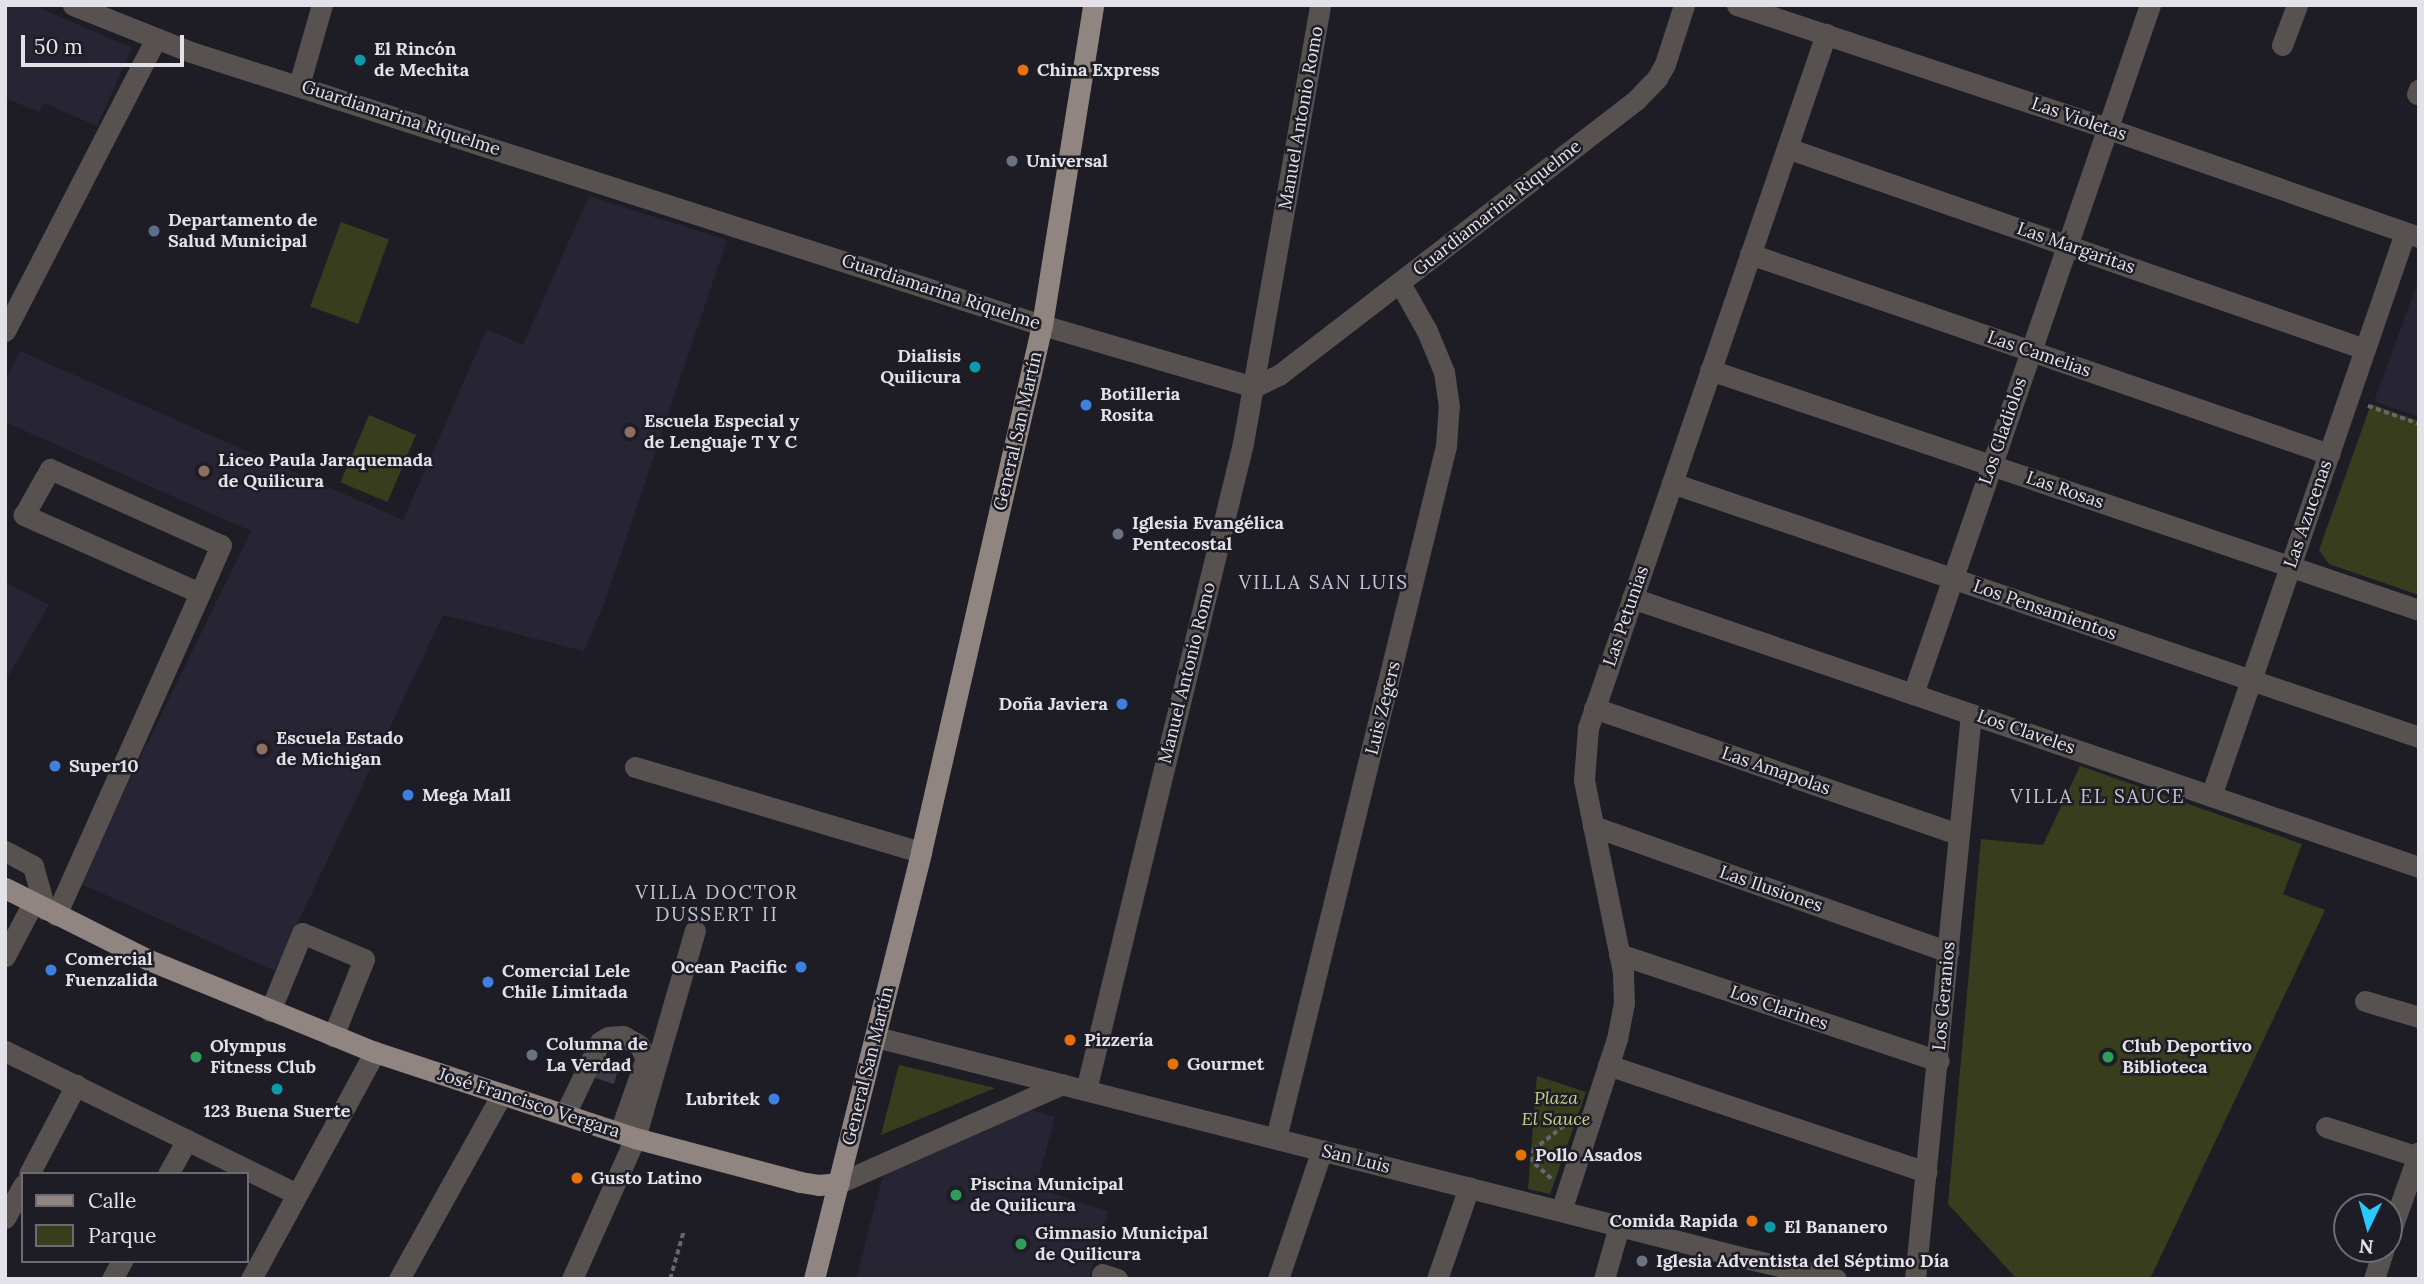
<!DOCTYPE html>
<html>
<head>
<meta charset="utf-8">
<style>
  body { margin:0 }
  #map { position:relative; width:2424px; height:1284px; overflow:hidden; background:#1e1d26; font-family:Lora,serif }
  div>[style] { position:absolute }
  .built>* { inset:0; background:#272434 }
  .green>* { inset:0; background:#383e1d; transform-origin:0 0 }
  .minor-tunnel>* { height:21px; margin-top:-10.5px; transform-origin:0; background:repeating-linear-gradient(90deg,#3c3b43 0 21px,transparent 0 31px) }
  .path>* { height:3.5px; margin-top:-1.75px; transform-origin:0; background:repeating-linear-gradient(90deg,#67666e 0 5px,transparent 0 8.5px) }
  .minor>* { height:21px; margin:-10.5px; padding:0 10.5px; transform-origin:10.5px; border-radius:10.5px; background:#57524f }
  .major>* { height:21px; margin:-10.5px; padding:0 10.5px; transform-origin:10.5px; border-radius:10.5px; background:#908580 }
  .dots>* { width:19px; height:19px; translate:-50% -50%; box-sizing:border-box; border:4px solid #1e1d26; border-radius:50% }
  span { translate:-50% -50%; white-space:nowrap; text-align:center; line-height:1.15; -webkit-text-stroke:5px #1e1d26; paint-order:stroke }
  .poi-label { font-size:18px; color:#e3e2e9; font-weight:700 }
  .left { translate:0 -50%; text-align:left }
  .right { translate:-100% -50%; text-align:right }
  .street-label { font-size:18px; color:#e3e2e9 }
  .park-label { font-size:18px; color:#c5d28d; font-style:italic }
  .neighbourhood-label { font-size:19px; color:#c6c4d2; letter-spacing:2px }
  .frame { position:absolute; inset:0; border:7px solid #e3e2e9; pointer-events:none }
  .legend { position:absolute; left:21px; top:1172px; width:228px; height:91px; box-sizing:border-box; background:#1e1d26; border:2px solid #6d6c74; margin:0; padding:9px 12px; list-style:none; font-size:21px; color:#e3e2e9 }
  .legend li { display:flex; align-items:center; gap:14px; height:35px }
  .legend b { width:35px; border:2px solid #6d6c74 }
  .north { position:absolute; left:2333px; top:1193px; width:70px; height:70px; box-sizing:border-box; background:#1e1d26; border:2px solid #6d6c74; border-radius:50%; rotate:185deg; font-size:19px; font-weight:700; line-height:28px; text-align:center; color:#e3e2e9 }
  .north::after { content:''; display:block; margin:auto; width:24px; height:32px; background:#29c8ff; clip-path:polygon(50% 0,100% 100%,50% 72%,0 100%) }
  .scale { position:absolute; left:21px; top:35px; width:163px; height:32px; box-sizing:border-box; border:4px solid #e3e2e9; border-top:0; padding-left:9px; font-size:21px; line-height:24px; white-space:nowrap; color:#e3e2e9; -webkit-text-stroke:5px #1e1d26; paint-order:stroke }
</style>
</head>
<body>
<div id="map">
  <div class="built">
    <i style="clip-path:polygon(5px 5px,33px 5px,132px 48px,97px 126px,44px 103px,39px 112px,5px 98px)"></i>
    <i style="clip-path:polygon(589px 196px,727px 240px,605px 601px,584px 651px,443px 615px,275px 971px,79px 883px,251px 531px,5px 422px,5px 380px,20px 351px,403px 520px,487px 329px,523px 345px)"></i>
    <i style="clip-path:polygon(2419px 279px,2419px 417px,2374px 401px)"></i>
    <i style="clip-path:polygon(5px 582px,49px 605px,5px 682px)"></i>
    <i style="clip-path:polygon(1032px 1110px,1055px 1117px,1036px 1188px,1108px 1211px,1089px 1279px,856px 1279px,883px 1175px)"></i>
  </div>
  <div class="green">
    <i style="left:341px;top:222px;width:51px;height:90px;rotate:20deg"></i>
    <i style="clip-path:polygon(2371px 404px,2419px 421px,2419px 595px,2329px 564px,2319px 550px)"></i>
    <i style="left:369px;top:415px;width:51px;height:73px;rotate:23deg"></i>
    <i style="clip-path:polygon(2080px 766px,2302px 844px,2283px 894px,2325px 910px,2150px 1279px,2017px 1279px,1948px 1204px,1981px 839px,2043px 845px)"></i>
    <i style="clip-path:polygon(899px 1065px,995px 1088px,881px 1135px)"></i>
    <i style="clip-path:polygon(1537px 1076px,1586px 1092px,1550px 1194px,1528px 1189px)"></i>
  </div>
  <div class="minor-tunnel">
    <i style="left:597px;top:1067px;width:25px;rotate:18deg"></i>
  </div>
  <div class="path">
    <i style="left:2368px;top:406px;width:54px;rotate:19.4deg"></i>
    <i style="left:1551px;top:1179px;width:25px;rotate:-138deg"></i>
    <i style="left:1532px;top:1162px;width:12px;rotate:-85deg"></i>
    <i style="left:1533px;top:1150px;width:42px;rotate:-38.2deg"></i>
    <i style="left:670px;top:1279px;width:48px;rotate:-74.2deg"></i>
  </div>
  <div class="minor">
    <i style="left:73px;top:5px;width:127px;rotate:21.7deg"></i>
    <i style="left:191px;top:52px;width:894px;rotate:17.79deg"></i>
    <i style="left:1042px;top:325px;width:221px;rotate:16.3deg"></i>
    <i style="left:1254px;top:387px;width:28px;rotate:-26deg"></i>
    <i style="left:1279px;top:375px;width:452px;rotate:-37.6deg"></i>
    <i style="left:1637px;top:99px;width:29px;rotate:-46deg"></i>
    <i style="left:1657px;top:78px;width:16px;rotate:-60deg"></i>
    <i style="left:1665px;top:64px;width:62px;rotate:-72.1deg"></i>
    <i style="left:1737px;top:5px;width:389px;rotate:18.4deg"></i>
    <i style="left:2106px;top:128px;width:331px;rotate:19.2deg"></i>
    <i style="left:2282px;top:45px;width:43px;rotate:-69.4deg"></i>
    <i style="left:299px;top:85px;width:83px;rotate:-74deg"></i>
    <i style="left:2417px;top:94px;width:5px;rotate:-68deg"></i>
    <i style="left:1787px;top:148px;width:612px;rotate:19.18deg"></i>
    <i style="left:1750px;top:254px;width:613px;rotate:19.06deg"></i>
    <i style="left:5px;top:331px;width:327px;rotate:-62.7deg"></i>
    <i style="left:1710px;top:370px;width:749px;rotate:18.7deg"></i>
    <i style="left:1672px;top:483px;width:789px;rotate:18.78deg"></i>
    <i style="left:1632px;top:598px;width:832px;rotate:18.87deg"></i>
    <i style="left:1913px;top:694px;width:729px;rotate:-71.02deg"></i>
    <i style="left:1594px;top:708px;width:385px;rotate:19.1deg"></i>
    <i style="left:635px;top:767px;width:298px;rotate:16.6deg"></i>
    <i style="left:2211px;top:796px;width:595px;rotate:-70.99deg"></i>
    <i style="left:1593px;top:826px;width:377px;rotate:19.5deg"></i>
    <i style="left:5px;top:851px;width:32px;rotate:28deg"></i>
    <i style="left:33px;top:866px;width:45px;rotate:74.4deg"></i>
    <i style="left:56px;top:915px;width:353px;rotate:-65.9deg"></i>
    <i style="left:200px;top:593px;width:193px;rotate:-156.1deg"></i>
    <i style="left:24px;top:515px;width:53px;rotate:-60.5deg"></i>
    <i style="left:50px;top:469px;width:187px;rotate:24deg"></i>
    <i style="left:221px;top:545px;width:52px;rotate:113.6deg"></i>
    <i style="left:1619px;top:954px;width:337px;rotate:18.5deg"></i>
    <i style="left:5px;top:956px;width:60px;rotate:-62.2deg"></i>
    <i style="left:2365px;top:1001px;width:56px;rotate:16.5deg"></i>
    <i style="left:270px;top:1011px;width:84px;rotate:-67.7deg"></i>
    <i style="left:302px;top:933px;width:67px;rotate:22.8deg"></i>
    <i style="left:364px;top:959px;width:83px;rotate:111.9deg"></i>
    <i style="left:876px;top:1037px;width:901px;rotate:14.27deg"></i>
    <i style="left:1749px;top:1259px;width:89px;rotate:12.9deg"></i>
    <i style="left:5px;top:1051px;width:325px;rotate:26.1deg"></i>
    <i style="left:1608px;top:1065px;width:336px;rotate:18.6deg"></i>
    <i style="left:1086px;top:1090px;width:666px;rotate:-76.36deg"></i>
    <i style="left:1243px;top:443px;width:445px;rotate:-80deg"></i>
    <i style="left:565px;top:1114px;width:80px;rotate:-64.1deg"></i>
    <i style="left:600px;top:1042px;width:9px;rotate:-32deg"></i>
    <i style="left:608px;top:1037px;width:15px;rotate:-4deg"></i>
    <i style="left:623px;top:1036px;width:18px;rotate:29deg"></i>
    <i style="left:639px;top:1045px;width:15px;rotate:62deg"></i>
    <i style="left:646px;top:1058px;width:78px;rotate:109.4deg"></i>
    <i style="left:2326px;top:1127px;width:98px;rotate:17.9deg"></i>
    <i style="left:1276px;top:1138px;width:713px;rotate:-76.2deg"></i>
    <i style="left:1446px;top:446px;width:39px;rotate:-86deg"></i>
    <i style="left:1449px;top:407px;width:35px;rotate:-98deg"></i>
    <i style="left:1444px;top:372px;width:44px;rotate:-112.5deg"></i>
    <i style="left:1427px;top:331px;width:55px;rotate:-119.4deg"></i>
    <i style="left:29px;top:1174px;width:101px;rotate:-62.2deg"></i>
    <i style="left:168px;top:1174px;width:39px;rotate:-61deg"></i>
    <i style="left:839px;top:1183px;width:244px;rotate:-23.9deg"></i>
    <i style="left:1561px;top:1211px;width:181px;rotate:-72deg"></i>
    <i style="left:1617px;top:1039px;width:37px;rotate:-79deg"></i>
    <i style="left:1624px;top:1003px;width:31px;rotate:-92deg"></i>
    <i style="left:1623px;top:972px;width:196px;rotate:-101.5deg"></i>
    <i style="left:1584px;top:780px;width:52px;rotate:-85.6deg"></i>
    <i style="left:1588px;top:728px;width:734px;rotate:-71.07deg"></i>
    <i style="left:5px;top:1218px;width:38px;rotate:-61deg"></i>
    <i style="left:2389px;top:1236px;width:89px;rotate:-70.3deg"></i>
    <i style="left:1102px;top:1274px;width:16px;rotate:18deg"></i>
    <i style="left:112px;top:1279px;width:21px;rotate:-61deg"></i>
    <i style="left:251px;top:1279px;width:259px;rotate:-61.4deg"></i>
    <i style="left:399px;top:1279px;width:212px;rotate:-60.9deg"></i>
    <i style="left:572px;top:1279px;width:154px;rotate:-65.9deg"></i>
    <i style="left:635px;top:1138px;width:216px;rotate:-73.9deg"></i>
    <i style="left:1278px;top:1279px;width:136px;rotate:-71.2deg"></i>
    <i style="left:1437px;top:1279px;width:97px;rotate:-70.8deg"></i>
    <i style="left:1604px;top:1279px;width:55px;rotate:-74.2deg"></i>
    <i style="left:1915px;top:1279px;width:568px;rotate:-84.34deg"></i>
    <i style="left:2374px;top:1279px;width:32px;rotate:-72deg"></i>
  </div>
  <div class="major">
    <i style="left:5px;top:888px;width:161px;rotate:26.6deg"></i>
    <i style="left:149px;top:960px;width:244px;rotate:22.2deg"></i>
    <i style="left:375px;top:1052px;width:274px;rotate:18.3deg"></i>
    <i style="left:635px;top:1138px;width:171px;rotate:14.9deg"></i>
    <i style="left:800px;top:1182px;width:19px;rotate:9deg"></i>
    <i style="left:819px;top:1185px;width:20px;rotate:-6deg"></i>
    <i style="left:814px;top:1279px;width:440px;rotate:-75.9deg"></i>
    <i style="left:921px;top:852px;width:541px;rotate:-77.07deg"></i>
    <i style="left:1042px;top:325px;width:324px;rotate:-80.9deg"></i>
  </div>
  <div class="dots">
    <i style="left:360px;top:60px;background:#0f9aa8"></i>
    <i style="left:1023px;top:70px;background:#e8710a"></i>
    <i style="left:1012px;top:161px;background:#6b7280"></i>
    <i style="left:154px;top:231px;background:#5c6f8a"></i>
    <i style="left:975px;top:367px;background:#0f9aa8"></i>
    <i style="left:1086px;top:405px;background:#3f7fe0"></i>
    <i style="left:630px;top:432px;background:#8d6e63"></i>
    <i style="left:204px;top:471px;background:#8d6e63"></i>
    <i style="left:1118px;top:534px;background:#6b7280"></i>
    <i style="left:1122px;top:704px;background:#3f7fe0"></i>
    <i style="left:262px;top:749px;background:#8d6e63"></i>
    <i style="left:55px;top:766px;background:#3f7fe0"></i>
    <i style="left:408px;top:795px;background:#3f7fe0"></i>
    <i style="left:801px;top:967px;background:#3f7fe0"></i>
    <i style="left:51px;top:970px;background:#3f7fe0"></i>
    <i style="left:488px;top:982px;background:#3f7fe0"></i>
    <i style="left:1070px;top:1040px;background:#e8710a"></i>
    <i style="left:532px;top:1055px;background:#6b7280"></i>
    <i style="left:196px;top:1057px;background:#2e9e5b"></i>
    <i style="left:2108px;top:1057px;background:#2e9e5b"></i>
    <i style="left:1173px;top:1064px;background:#e8710a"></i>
    <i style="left:277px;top:1089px;background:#0f9aa8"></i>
    <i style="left:774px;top:1099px;background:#3f7fe0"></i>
    <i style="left:1521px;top:1155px;background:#e8710a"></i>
    <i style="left:577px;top:1178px;background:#e8710a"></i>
    <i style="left:956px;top:1195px;background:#2e9e5b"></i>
    <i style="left:1752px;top:1221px;background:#e8710a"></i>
    <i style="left:1770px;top:1227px;background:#0f9aa8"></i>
    <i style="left:1021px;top:1244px;background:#2e9e5b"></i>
    <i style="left:1642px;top:1261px;background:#6b7280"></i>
  </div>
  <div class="poi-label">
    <span class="left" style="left:374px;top:60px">El Rincón<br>de Mechita</span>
    <span class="left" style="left:1037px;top:70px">China Express</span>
    <span class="left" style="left:1026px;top:161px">Universal</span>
    <span class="left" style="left:168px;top:231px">Departamento de<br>Salud Municipal</span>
    <span class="right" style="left:961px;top:367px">Dialisis<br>Quilicura</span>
    <span class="left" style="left:1100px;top:405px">Botilleria<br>Rosita</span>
    <span class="left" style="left:644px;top:432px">Escuela Especial y<br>de Lenguaje T Y C</span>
    <span class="left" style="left:218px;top:471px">Liceo Paula Jaraquemada<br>de Quilicura</span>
    <span class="left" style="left:1132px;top:534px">Iglesia Evangélica<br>Pentecostal</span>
    <span class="right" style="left:1108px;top:704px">Doña Javiera</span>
    <span class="left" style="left:276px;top:749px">Escuela Estado<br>de Michigan</span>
    <span class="left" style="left:69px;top:766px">Super10</span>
    <span class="left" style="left:422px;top:795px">Mega Mall</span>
    <span class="left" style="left:65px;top:970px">Comercial<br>Fuenzalida</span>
    <span class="right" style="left:787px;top:967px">Ocean Pacific</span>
    <span class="left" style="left:502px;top:982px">Comercial Lele<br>Chile Limitada</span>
    <span class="left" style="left:1084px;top:1040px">Pizzería</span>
    <span class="left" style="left:546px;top:1055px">Columna de<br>La Verdad</span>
    <span class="left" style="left:210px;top:1057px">Olympus<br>Fitness Club</span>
    <span class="left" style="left:2122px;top:1057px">Club Deportivo<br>Biblioteca</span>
    <span class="left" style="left:1187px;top:1064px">Gourmet</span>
    <span class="right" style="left:760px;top:1099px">Lubritek</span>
    <span style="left:277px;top:1111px">123 Buena Suerte</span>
    <span class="left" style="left:1535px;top:1155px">Pollo Asados</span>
    <span class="left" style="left:591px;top:1178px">Gusto Latino</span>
    <span class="left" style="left:970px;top:1195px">Piscina Municipal<br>de Quilicura</span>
    <span class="right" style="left:1738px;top:1221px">Comida Rapida</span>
    <span class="left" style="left:1784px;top:1227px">El Bananero</span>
    <span class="left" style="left:1035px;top:1244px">Gimnasio Municipal<br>de Quilicura</span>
    <span class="left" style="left:1656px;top:1261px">Iglesia Adventista del Séptimo Día</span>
  </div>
  <div class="street-label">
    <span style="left:401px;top:118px;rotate:18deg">Guardiamarina Riquelme</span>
    <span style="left:1301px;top:118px;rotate:-80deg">Manuel Antonio Romo</span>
    <span style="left:2079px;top:119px;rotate:19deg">Las Violetas</span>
    <span style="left:1497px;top:208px;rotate:-38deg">Guardiamarina Riquelme</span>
    <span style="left:2076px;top:248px;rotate:19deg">Las Margaritas</span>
    <span style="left:941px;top:292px;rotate:18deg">Guardiamarina Riquelme</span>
    <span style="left:2039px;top:354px;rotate:19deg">Las Camelias</span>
    <span style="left:1018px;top:431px;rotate:-77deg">General San Martín</span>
    <span style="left:2003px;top:431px;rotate:-71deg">Los Gladiolos</span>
    <span style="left:2065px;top:490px;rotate:19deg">Las Rosas</span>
    <span style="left:2308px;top:514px;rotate:-71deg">Las Azucenas</span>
    <span style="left:2045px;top:610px;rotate:19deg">Los Pensamientos</span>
    <span style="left:1626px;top:616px;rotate:-71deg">Las Petunias</span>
    <span style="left:1187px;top:673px;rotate:-76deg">Manuel Antonio Romo</span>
    <span style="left:1383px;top:708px;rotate:-76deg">Luis Zegers</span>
    <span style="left:2026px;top:732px;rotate:19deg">Los Claveles</span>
    <span style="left:1776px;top:771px;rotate:19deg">Las Amapolas</span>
    <span style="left:1771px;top:889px;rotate:19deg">Las Ilusiones</span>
    <span style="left:1944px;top:996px;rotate:-85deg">Los Geranios</span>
    <span style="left:1779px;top:1008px;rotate:19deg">Los Clarines</span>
    <span style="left:868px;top:1066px;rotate:-76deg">General San Martín</span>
    <span style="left:529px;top:1103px;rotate:18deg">José Francisco Vergara</span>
    <span style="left:1356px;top:1159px;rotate:14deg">San Luis</span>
  </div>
  <div class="park-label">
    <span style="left:1556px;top:1109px">Plaza<br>El Sauce</span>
  </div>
  <div class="neighbourhood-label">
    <span style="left:1324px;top:583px">VILLA SAN LUIS</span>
    <span style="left:2098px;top:797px">VILLA EL SAUCE</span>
    <span style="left:717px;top:904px">VILLA DOCTOR<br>DUSSERT II</span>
  </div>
  <div class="frame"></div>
  <ul class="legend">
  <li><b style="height:9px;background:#908580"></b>Calle</li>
  <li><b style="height:19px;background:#383e1d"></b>Parque</li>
  </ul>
  <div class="north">N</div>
  <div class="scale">50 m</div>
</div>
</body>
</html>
